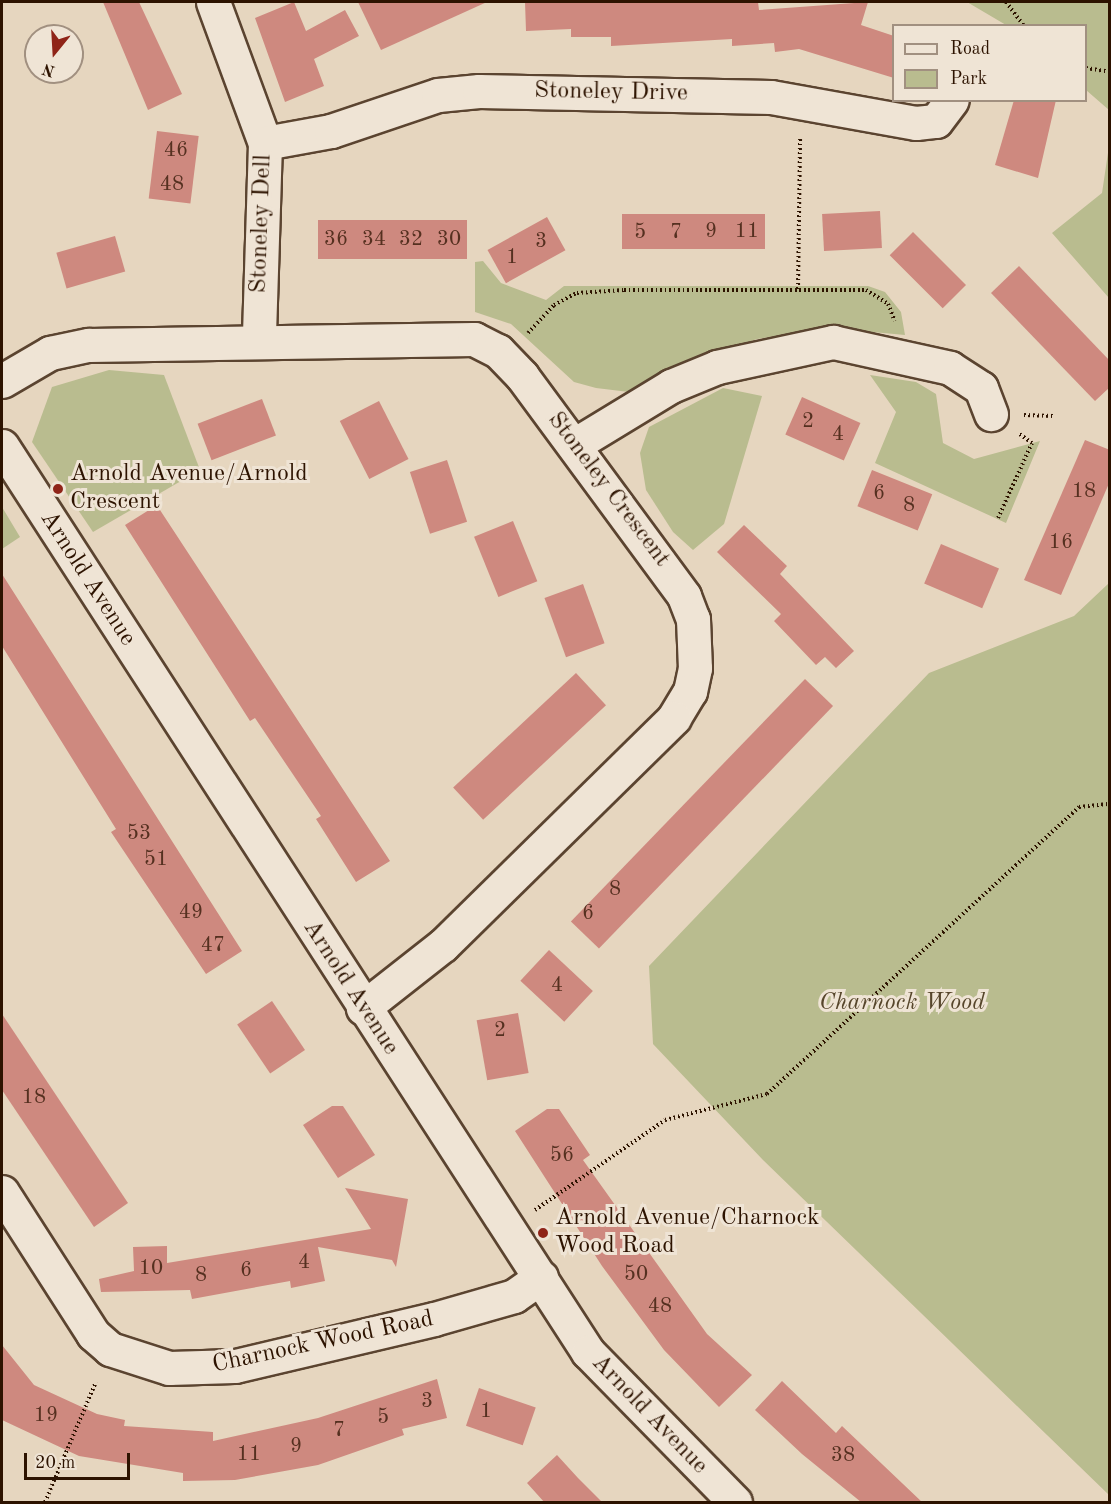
<!DOCTYPE html>
<html>
<head>
<meta charset="utf-8">
<style>
  body { margin:0 }
  #map { position:relative; width:1111px; height:1504px; overflow:hidden; background:#e6d6bf; font-family:"Old Standard TT",serif }
  div>[style] { position:absolute }
  .green>* { inset:0; background:#b9bc8f }
  .building>* { inset:0; background:#ce897f; transform-origin:0 0 }
  .path>* { height:4px; margin-top:-2px; transform-origin:0; background:repeating-linear-gradient(90deg,#2d1300 0 1.5px,transparent 0 4.5px) }
  .roads { filter:drop-shadow(2px 0 #5b4430) drop-shadow(-2px 0 #5b4430) drop-shadow(0 2px #5b4430) drop-shadow(0 -2px #5b4430) }
  .minor>* { height:33px; margin:-16.5px; padding:0 16.5px; transform-origin:16.5px; border-radius:16.5px; background:#efe4d5 }
  .dots>* { width:16px; height:16px; translate:-50% -50%; box-sizing:border-box; border:3px solid #efe4d5; border-radius:50% }
  span { translate:-50% -50%; white-space:nowrap; text-align:center; line-height:1.15; -webkit-text-stroke:6px #efe4d5; paint-order:stroke }
  .number-label { font-size:21px; color:#553020 }
  .number-label span { -webkit-text-stroke-width:0 }
  .street-label { font-size:24px; color:#2d1300 }
  .poi-label { font-size:24px; color:#2d1300 }
  .left { translate:0 -50%; text-align:left }
  .park-label { font-size:24px; color:#57462b; font-style:italic }
  .frame { position:absolute; inset:0; border:3px solid #2d1300; pointer-events:none }
  .legend { position:absolute; left:892px; top:24px; width:195px; height:78px; box-sizing:border-box; background:#efe4d5; border:2px solid #a19080; margin:0; padding:8px 10px; list-style:none; font-size:18px; color:#2d1300 }
  .legend li { display:flex; align-items:center; gap:12px; height:30px }
  .legend b { width:30px; border:2px solid #a19080 }
  .north { position:absolute; left:24px; top:24px; width:60px; height:60px; box-sizing:border-box; background:#efe4d5; border:2px solid #a19080; border-radius:50%; rotate:198deg; font-size:16px; font-weight:700; line-height:24px; text-align:center; color:#2d1300 }
  .north::after { content:''; display:block; margin:auto; width:21px; height:27px; background:#8f2418; clip-path:polygon(50% 0,100% 100%,50% 72%,0 100%) }
  .scale { position:absolute; left:24px; top:1453px; width:106px; height:27px; box-sizing:border-box; border:3px solid #2d1300; border-top:0; padding-left:8px; font-size:18px; line-height:21px; white-space:nowrap; color:#2d1300; -webkit-text-stroke:4px #efe4d5; paint-order:stroke }
</style>
</head>
<body>
<div id="map">
  <div class="green">
    <i style="clip-path:polygon(967px 2px,1109px 2px,1109px 110px,1086px 90px,1086px 26px,1006px 25px)"></i>
    <i style="clip-path:polygon(1109px 146px,1109px 298px,1052px 233px,1102px 193px)"></i>
    <i style="clip-path:polygon(483px 261px,501px 283px,546px 300px,564px 286px,868px 286px,885px 292px,901px 312px,905px 335px,829px 328px,757px 339px,669px 369px,629px 392px,596px 388px,574px 382px,511px 324px,475px 312px,475px 262px)"></i>
    <i style="clip-path:polygon(109px 370px,164px 375px,200px 470px,93px 532px,32px 442px,52px 387px)"></i>
    <i style="clip-path:polygon(870px 375px,916px 382px,936px 394px,943px 443px,974px 459px,1040px 441px,1006px 523px,875px 463px,896px 412px)"></i>
    <i style="clip-path:polygon(723px 388px,762px 396px,724px 524px,693px 550px,673px 532px,646px 490px,640px 453px,649px 427px)"></i>
    <i style="clip-path:polygon(2px 507px,20px 537px,2px 549px)"></i>
    <i style="clip-path:polygon(1109px 583px,1109px 1495px,763px 1160px,653px 1044px,649px 966px,929px 673px,1074px 616px)"></i>
  </div>
  <div class="building">
    <i style="clip-path:polygon(103px 2px,139px 2px,182px 94px,148px 110px)"></i>
    <i style="clip-path:polygon(294px 2px,306px 31px,345px 10px,359px 36px,314px 59px,324px 86px,285px 102px,255px 18px)"></i>
    <i style="clip-path:polygon(358px 2px,487px 2px,381px 50px)"></i>
    <i style="clip-path:polygon(525px 2px,758px 2px,759px 10px,868px 2px,861px 25px,894px 36px,894px 78px,799px 49px,775px 52px,774px 43px,732px 46px,732px 39px,611px 46px,611px 37px,571px 37px,571px 29px,526px 31px)"></i>
    <i style="clip-path:polygon(1014px 100px,1056px 100px,1038px 178px,995px 165px)"></i>
    <i style="left:157px;top:131px;width:42px;height:68px;rotate:7deg"></i>
    <i style="left:880px;top:211px;width:37px;height:58px;rotate:87deg"></i>
    <i style="left:765px;top:214px;width:35px;height:143px;rotate:90deg"></i>
    <i style="left:547px;top:217px;width:38px;height:68px;rotate:61deg"></i>
    <i style="left:318px;top:220px;width:149px;height:39px"></i>
    <i style="left:913px;top:232px;width:75px;height:33px;rotate:45deg"></i>
    <i style="left:115px;top:236px;width:37px;height:61px;rotate:74deg"></i>
    <i style="clip-path:polygon(1019px 266px,1110px 361px,1110px 387px,1095px 401px,991px 293px)"></i>
    <i style="left:802px;top:397px;width:64px;height:41px;rotate:24deg"></i>
    <i style="left:262px;top:399px;width:39px;height:69px;rotate:69deg"></i>
    <i style="left:379px;top:401px;width:65px;height:44px;rotate:63deg"></i>
    <i style="clip-path:polygon(1085px 440px,1110px 450px,1110px 481px,1061px 595px,1024px 580px)"></i>
    <i style="left:447px;top:460px;width:65px;height:39px;rotate:72deg"></i>
    <i style="left:872px;top:470px;width:65px;height:39px;rotate:22deg"></i>
    <i style="clip-path:polygon(149px 510px,160px 510px,390px 861px,356px 882px,316px 819px,321px 816px,255px 718px,250px 721px,125px 525px)"></i>
    <i style="left:513px;top:521px;width:65px;height:42px;rotate:68deg"></i>
    <i style="clip-path:polygon(744px 525px,787px 566px,780px 574px,854px 651px,836px 668px,825px 657px,816px 665px,774px 621px,781px 614px,717px 552px)"></i>
    <i style="left:941px;top:544px;width:63px;height:43px;rotate:23deg"></i>
    <i style="clip-path:polygon(2px 574px,242px 951px,206px 974px,111px 832px,116px 829px,2px 646px)"></i>
    <i style="left:583px;top:584px;width:63px;height:41px;rotate:70deg"></i>
    <i style="left:576px;top:673px;width:44px;height:168px;rotate:47deg"></i>
    <i style="left:805px;top:679px;width:39px;height:337px;rotate:44deg"></i>
    <i style="left:549px;top:950px;width:60px;height:42px;rotate:43deg"></i>
    <i style="left:272px;top:1001px;width:59px;height:42px;rotate:56deg"></i>
    <i style="left:518px;top:1013px;width:61px;height:42px;rotate:80deg"></i>
    <i style="clip-path:polygon(2px 1014px,128px 1203px,94px 1227px,2px 1090px)"></i>
    <i style="clip-path:polygon(332px 1106px,343px 1106px,375px 1155px,338px 1178px,303px 1125px)"></i>
    <i style="clip-path:polygon(547px 1109px,559px 1109px,590px 1155px,583px 1160px,707px 1334px,752px 1375px,719px 1407px,664px 1350px,602px 1266px,515px 1131px)"></i>
    <i style="clip-path:polygon(345px 1188px,408px 1199px,396px 1267px,392px 1260px,318px 1247px,325px 1281px,291px 1288px,290px 1281px,192px 1299px,190px 1290px,101px 1292px,99px 1279px,134px 1271px,133px 1247px,167px 1246px,167px 1263px,371px 1229px)"></i>
    <i style="clip-path:polygon(2px 1345px,34px 1385px,97px 1414px,125px 1420px,124px 1426px,213px 1432px,213px 1441px,318px 1418px,437px 1379px,447px 1418px,402px 1429px,404px 1435px,318px 1465px,235px 1480px,183px 1481px,183px 1473px,79px 1456px,2px 1420px)"></i>
    <i style="clip-path:polygon(782px 1381px,836px 1433px,842px 1426px,923px 1503px,861px 1502px,802px 1454px,755px 1410px)"></i>
    <i style="left:479px;top:1388px;width:60px;height:40px;rotate:19deg"></i>
    <i style="clip-path:polygon(557px 1455px,578px 1478px,603px 1503px,545px 1503px,527px 1483px)"></i>
  </div>
  <div class="path">
    <i style="left:1006px;top:2px;width:30px;rotate:53deg"></i>
    <i style="left:1086px;top:68px;width:24px;rotate:9deg"></i>
    <i style="left:798px;top:289px;width:152px;rotate:-89.2deg"></i>
    <i style="left:528px;top:333px;width:38px;rotate:-47deg"></i>
    <i style="left:554px;top:305px;width:26px;rotate:-28deg"></i>
    <i style="left:577px;top:293px;width:47px;rotate:-3.7deg"></i>
    <i style="left:624px;top:290px;width:242px"></i>
    <i style="left:866px;top:290px;width:26px;rotate:32deg"></i>
    <i style="left:888px;top:304px;width:18px;rotate:68deg"></i>
    <i style="left:1024px;top:415px;width:29px;rotate:2deg"></i>
    <i style="left:998px;top:518px;width:82px;rotate:-65.6deg"></i>
    <i style="left:1032px;top:443px;width:17px;rotate:-144deg"></i>
    <i style="left:535px;top:1210px;width:158px;rotate:-34.7deg"></i>
    <i style="left:665px;top:1120px;width:105px;rotate:-14.3deg"></i>
    <i style="left:767px;top:1094px;width:424px;rotate:-42.6deg"></i>
    <i style="left:1079px;top:807px;width:31px;rotate:-6deg"></i>
    <i style="left:45px;top:1502px;width:130px;rotate:-67deg"></i>
  </div>
  <div class="roads">
    <div class="minor">
      <i style="left:213px;top:2px;width:150px;rotate:69.8deg"></i>
      <i style="left:265px;top:143px;width:195px;rotate:91.8deg"></i>
      <i style="left:265px;top:143px;width:67px;rotate:-10.3deg"></i>
      <i style="left:331px;top:131px;width:113px;rotate:-18.6deg"></i>
      <i style="left:438px;top:95px;width:41px;rotate:-5.6deg"></i>
      <i style="left:479px;top:91px;width:292px;rotate:1.2deg"></i>
      <i style="left:771px;top:97px;width:147px;rotate:10.2deg"></i>
      <i style="left:916px;top:123px;width:20px;rotate:-6deg"></i>
      <i style="left:936px;top:121px;width:26px;rotate:-53deg"></i>
      <i style="left:2px;top:381px;width:56px;rotate:-30.3deg"></i>
      <i style="left:50px;top:353px;width:40px;rotate:-12deg"></i>
      <i style="left:89px;top:345px;width:385px;rotate:-0.9deg"></i>
      <i style="left:474px;top:339px;width:27px;rotate:27deg"></i>
      <i style="left:498px;top:351px;width:35px;rotate:46deg"></i>
      <i style="left:522px;top:376px;width:273px;rotate:53.6deg"></i>
      <i style="left:684px;top:596px;width:25px;rotate:69deg"></i>
      <i style="left:693px;top:619px;width:49px;rotate:87.7deg"></i>
      <i style="left:695px;top:668px;width:24px;rotate:102deg"></i>
      <i style="left:690px;top:691px;width:31px;rotate:121deg"></i>
      <i style="left:674px;top:718px;width:324px;rotate:135.5deg"></i>
      <i style="left:443px;top:945px;width:102px;rotate:141.8deg"></i>
      <i style="left:574px;top:445px;width:114px;rotate:-31.3deg"></i>
      <i style="left:671px;top:386px;width:50px;rotate:-22.4deg"></i>
      <i style="left:717px;top:367px;width:119px;rotate:-12.2deg"></i>
      <i style="left:833px;top:342px;width:120px;rotate:12.5deg"></i>
      <i style="left:950px;top:368px;width:37px;rotate:33deg"></i>
      <i style="left:981px;top:388px;width:28px;rotate:69deg"></i>
      <i style="left:2px;top:446px;width:1079px;rotate:57.11deg"></i>
      <i style="left:588px;top:1352px;width:210px;rotate:45.6deg"></i>
      <i style="left:2px;top:1192px;width:169px;rotate:57.3deg"></i>
      <i style="left:93px;top:1334px;width:23px;rotate:41deg"></i>
      <i style="left:110px;top:1349px;width:62px;rotate:17.9deg"></i>
      <i style="left:169px;top:1368px;width:66px;rotate:-1.7deg"></i>
      <i style="left:235px;top:1366px;width:204px;rotate:-13.3deg"></i>
      <i style="left:434px;top:1319px;width:83px;rotate:-16deg"></i>
      <i style="left:514px;top:1296px;width:33px;rotate:-35deg"></i>
    </div>
  </div>
  <div class="dots">
    <i style="left:58px;top:489px;background:#8f2418"></i>
    <i style="left:543px;top:1233px;background:#8f2418"></i>
  </div>
  <div class="number-label">
    <span style="left:176px;top:151px">46</span>
    <span style="left:172px;top:185px">48</span>
    <span style="left:711px;top:232px">9</span>
    <span style="left:747px;top:232px">11</span>
    <span style="left:640px;top:233px">5</span>
    <span style="left:676px;top:233px">7</span>
    <span style="left:336px;top:240px">36</span>
    <span style="left:374px;top:240px">34</span>
    <span style="left:411px;top:240px">32</span>
    <span style="left:449px;top:240px">30</span>
    <span style="left:541px;top:242px">3</span>
    <span style="left:512px;top:258px">1</span>
    <span style="left:808px;top:422px">2</span>
    <span style="left:838px;top:435px">4</span>
    <span style="left:1084px;top:492px">18</span>
    <span style="left:879px;top:494px">6</span>
    <span style="left:909px;top:506px">8</span>
    <span style="left:1061px;top:543px">16</span>
    <span style="left:139px;top:834px">53</span>
    <span style="left:156px;top:860px">51</span>
    <span style="left:615px;top:890px">8</span>
    <span style="left:191px;top:913px">49</span>
    <span style="left:588px;top:914px">6</span>
    <span style="left:213px;top:946px">47</span>
    <span style="left:557px;top:986px">4</span>
    <span style="left:500px;top:1031px">2</span>
    <span style="left:34px;top:1098px">18</span>
    <span style="left:562px;top:1156px">56</span>
    <span style="left:304px;top:1263px">4</span>
    <span style="left:151px;top:1269px">10</span>
    <span style="left:246px;top:1271px">6</span>
    <span style="left:636px;top:1275px">50</span>
    <span style="left:201px;top:1276px">8</span>
    <span style="left:660px;top:1307px">48</span>
    <span style="left:427px;top:1402px">3</span>
    <span style="left:486px;top:1412px">1</span>
    <span style="left:46px;top:1416px">19</span>
    <span style="left:383px;top:1418px">5</span>
    <span style="left:339px;top:1431px">7</span>
    <span style="left:296px;top:1447px">9</span>
    <span style="left:249px;top:1455px">11</span>
    <span style="left:843px;top:1456px">38</span>
  </div>
  <div class="street-label">
    <span style="left:611px;top:93px;rotate:1deg">Stoneley Drive</span>
    <span style="left:262px;top:224px;rotate:-88deg">Stoneley Dell</span>
    <span style="left:608px;top:490px;rotate:53deg">Stoneley Crescent</span>
    <span style="left:87px;top:579px;rotate:57deg">Arnold Avenue</span>
    <span style="left:350px;top:988px;rotate:57deg">Arnold Avenue</span>
    <span style="left:323px;top:1343px;rotate:-12deg">Charnock Wood Road</span>
    <span style="left:649px;top:1415px;rotate:46deg">Arnold Avenue</span>
  </div>
  <div class="poi-label">
    <span class="left" style="left:70px;top:489px">Arnold Avenue/Arnold<br>Crescent</span>
    <span class="left" style="left:555px;top:1233px">Arnold Avenue/Charnock<br>Wood Road</span>
  </div>
  <div class="park-label">
    <span style="left:902px;top:1004px">Charnock Wood</span>
  </div>
  <div class="frame"></div>
  <ul class="legend">
  <li><b style="height:8px;background:#efe4d5"></b>Road</li>
  <li><b style="height:16px;background:#b9bc8f"></b>Park</li>
  </ul>
  <div class="north">N</div>
  <div class="scale">20 m</div>
</div>
</body>
</html>
